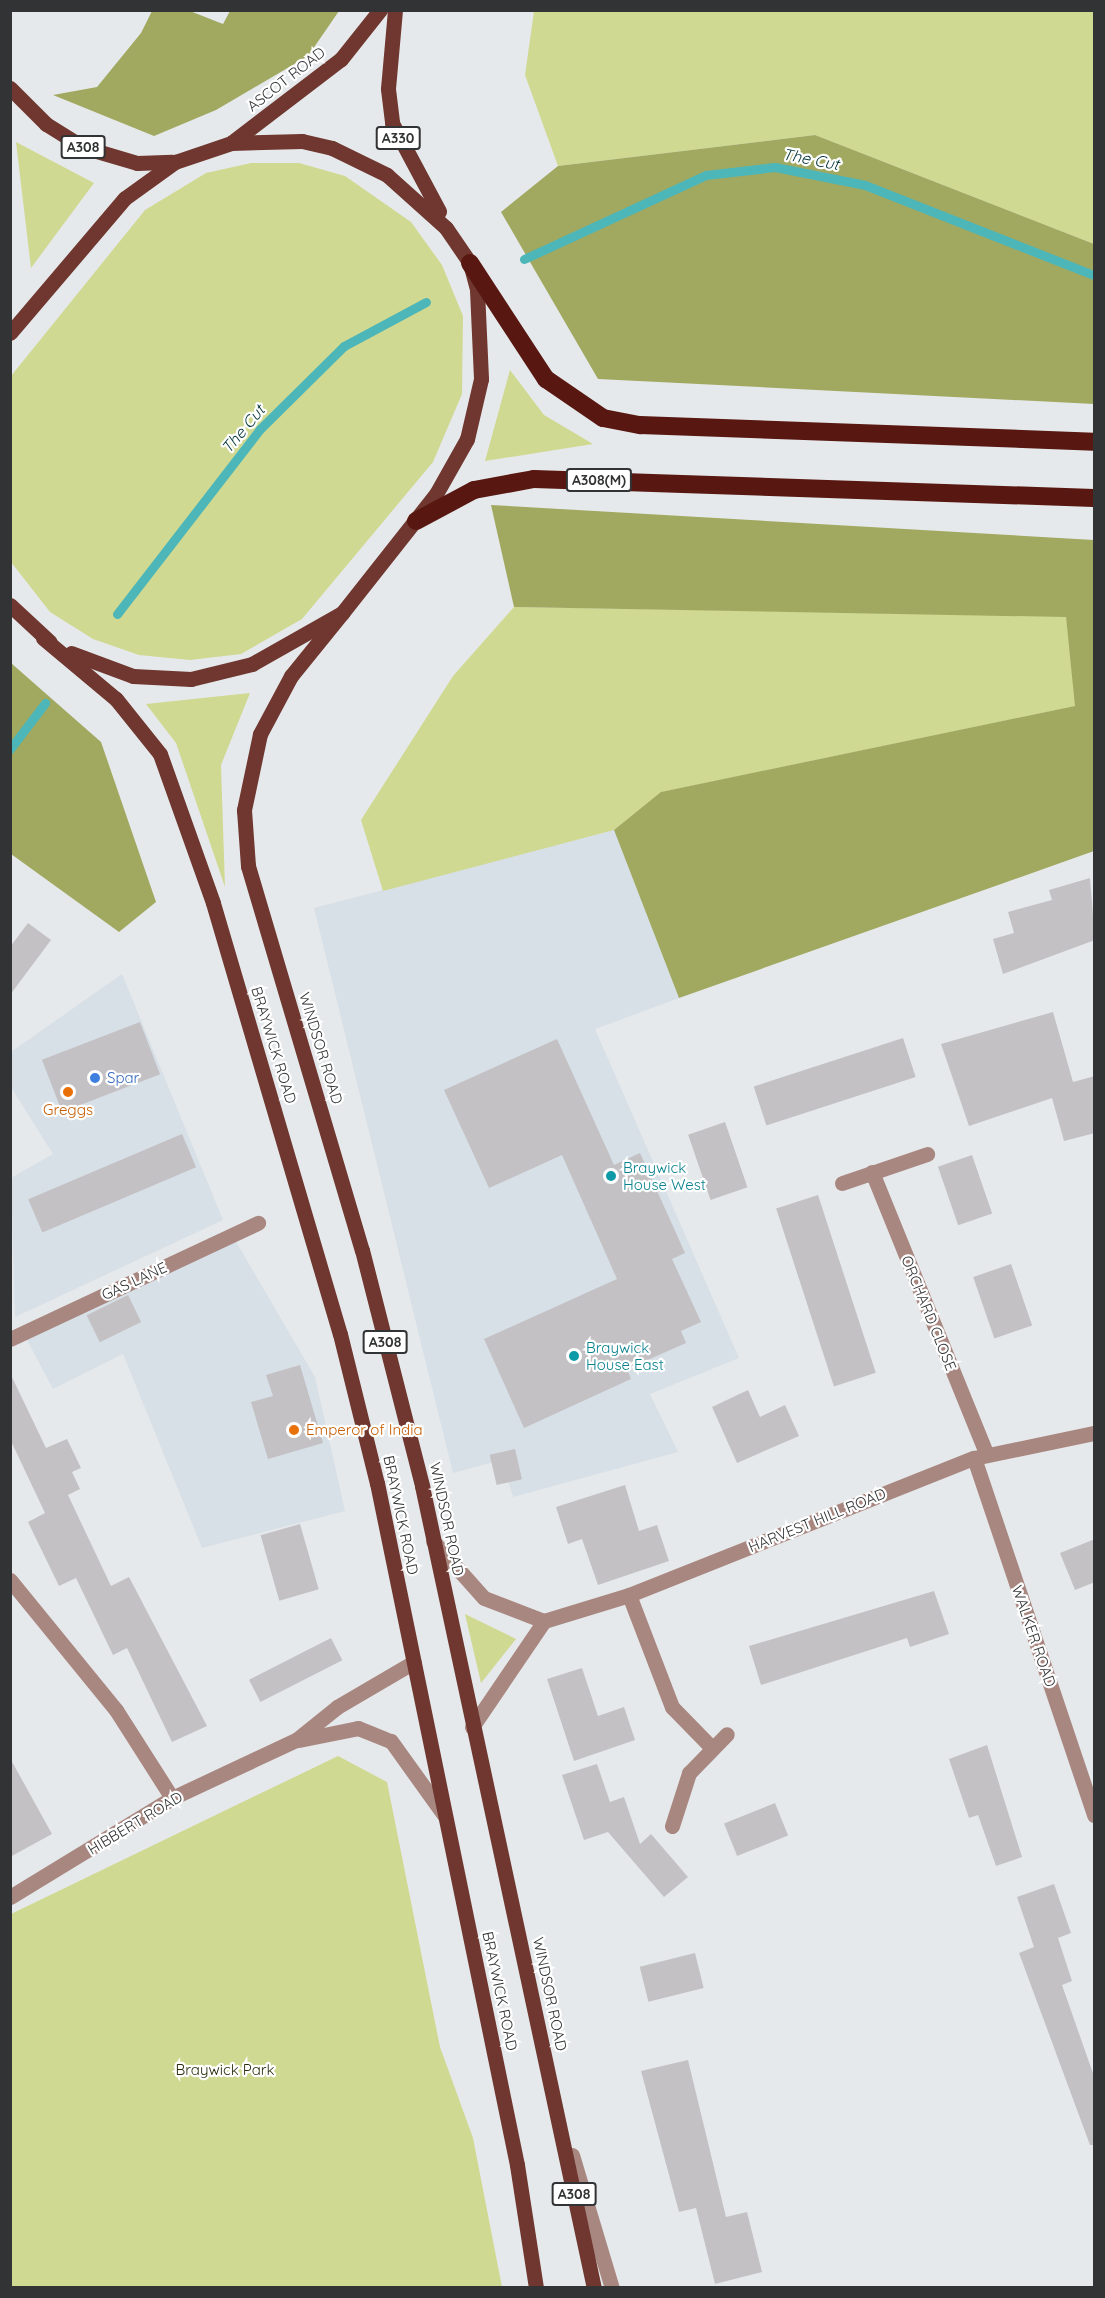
<!DOCTYPE html>
<html>
<head>
<meta charset="utf-8">
<style>
  body { margin:0 }
  #map { position:relative; width:1105px; height:2298px; overflow:hidden; background:#e6e9eb; font-family:Quicksand,sans-serif }
  div>[style] { position:absolute }
  .built>* { inset:0; background:#d7dfe7 }
  .green>* { inset:0; background:#d0d991 }
  .forest>* { inset:0; background:#a1a961 }
  .stream>* { height:9px; margin:-4.5px; padding:0 4.5px; transform-origin:4.5px; border-radius:4.5px; background:#4db6b8 }
  .building>* { inset:0; background:#c3c1c4; transform-origin:0 0 }
  .minor>* { height:15px; margin:-7.5px; padding:0 7.5px; transform-origin:7.5px; border-radius:7.5px; background:#a98781 }
  .major>* { height:15px; margin:-7.5px; padding:0 7.5px; transform-origin:7.5px; border-radius:7.5px; background:#6f372f }
  .highway>* { height:18px; margin:-9px; padding:0 9px; transform-origin:9px; border-radius:9px; background:#581811 }
  .dots>* { width:16px; height:16px; translate:-50% -50%; box-sizing:border-box; border:3px solid #fff; border-radius:50% }
  span { translate:-50% -50%; white-space:nowrap; text-align:center; line-height:1.15; -webkit-text-stroke:4.5px #fff; paint-order:stroke }
  .shield-label span { padding:2px 4px; background:#fff; border:2px solid; border-radius:4px; -webkit-text-stroke-width:0 }
  .shield-label { font-size:14px; color:#323334; font-weight:700 }
  .street-label { font-size:15px; color:#323334 }
  .shop-label { font-size:15px; color:#366cbe }
  .left { translate:0 -50%; text-align:left }
  .food-label { font-size:15px; color:#c56008 }
  .culture-label { font-size:15px; color:#0d838f }
  .park-label { font-size:15px; color:#2b2e0e }
  .water-label { font-size:16px; color:#003334; font-style:italic }
  .frame { position:absolute; inset:0; border:12px solid #323334; pointer-events:none }
</style>
</head>
<body>
<div id="map">
  <div class="built">
    <i style="clip-path:polygon(614px 830px,679px 998px,595px 1029px,739px 1358px,650px 1394px,678px 1452px,513px 1497px,501px 1460px,453px 1473px,314px 908px)"></i>
    <i style="clip-path:polygon(122px 974px,223px 1220px,15px 1317px,11px 1178px,53px 1154px,11px 1087px,11px 1052px)"></i>
    <i style="clip-path:polygon(235px 1240px,315px 1377px,345px 1511px,202px 1548px,123px 1354px,53px 1389px,26px 1338px)"></i>
  </div>
  <div class="green">
    <i style="clip-path:polygon(534px 11px,1094px 11px,1094px 244px,815px 135px,558px 166px,525px 75px)"></i>
    <i style="clip-path:polygon(16px 142px,94px 183px,31px 268px)"></i>
    <i style="clip-path:polygon(251px 163px,299px 163px,345px 176px,411px 222px,442px 265px,463px 316px,462px 394px,433px 462px,302px 619px,241px 654px,190px 660px,139px 655px,93px 639px,50px 612px,11px 562px,11px 376px,145px 210px,206px 173px)"></i>
    <i style="clip-path:polygon(510px 370px,544px 415px,593px 444px,485px 461px)"></i>
    <i style="clip-path:polygon(514px 607px,1066px 616px,1076px 706px,662px 792px,614px 830px,383px 891px,361px 820px,453px 676px)"></i>
    <i style="clip-path:polygon(250px 693px,221px 765px,225px 887px,176px 743px,146px 704px)"></i>
    <i style="clip-path:polygon(465px 1614px,516px 1639px,481px 1683px)"></i>
    <i style="clip-path:polygon(338px 1756px,387px 1782px,440px 2047px,473px 2138px,502px 2287px,11px 2287px,11px 1914px)"></i>
  </div>
  <div class="forest">
    <i style="clip-path:polygon(152px 11px,190px 11px,223px 24px,230px 11px,339px 11px,308px 56px,216px 110px,154px 136px,53px 95px,97px 87px,141px 33px)"></i>
    <i style="clip-path:polygon(815px 135px,1094px 244px,1094px 404px,598px 379px,501px 212px,558px 166px)"></i>
    <i style="clip-path:polygon(491px 505px,1094px 540px,1094px 851px,679px 998px,614px 830px,661px 792px,1075px 706px,1066px 617px,514px 607px)"></i>
    <i style="clip-path:polygon(11px 663px,101px 742px,156px 902px,119px 932px,11px 854px)"></i>
  </div>
  <div class="stream">
    <i style="left:524px;top:259px;width:200px;rotate:-24.8deg"></i>
    <i style="left:706px;top:175px;width:69px;rotate:-6.6deg"></i>
    <i style="left:775px;top:167px;width:92px;rotate:11.3deg"></i>
    <i style="left:865px;top:185px;width:246px;rotate:21.5deg"></i>
    <i style="left:117px;top:614px;width:234px;rotate:-52.3deg"></i>
    <i style="left:260px;top:429px;width:118px;rotate:-44.7deg"></i>
    <i style="left:344px;top:346px;width:93px;rotate:-28.2deg"></i>
    <i style="left:10px;top:749px;width:58px;rotate:-52.7deg"></i>
  </div>
  <div class="building">
    <i style="clip-path:polygon(1090px 878px,1095px 940px,1003px 974px,993px 939px,1014px 933px,1008px 912px,1052px 900px,1049px 890px)"></i>
    <i style="clip-path:polygon(28px 923px,51px 940px,10px 995px,10px 947px)"></i>
    <i style="clip-path:polygon(1053px 1012px,1073px 1082px,1095px 1076px,1095px 1133px,1064px 1141px,1052px 1098px,969px 1126px,941px 1044px)"></i>
    <i style="left:140px;top:1022px;width:56px;height:105px;rotate:69deg"></i>
    <i style="left:903px;top:1038px;width:41px;height:157px;rotate:72deg"></i>
    <i style="clip-path:polygon(557px 1039px,614px 1165px,640px 1153px,685px 1253px,672px 1259px,701px 1322px,681px 1331px,686px 1343px,627px 1369px,631px 1379px,524px 1428px,484px 1339px,617px 1279px,562px 1155px,489px 1188px,444px 1090px)"></i>
    <i style="left:725px;top:1122px;width:69px;height:39px;rotate:71deg"></i>
    <i style="left:182px;top:1134px;width:36px;height:167px;rotate:67deg"></i>
    <i style="left:972px;top:1155px;width:62px;height:36px;rotate:71deg"></i>
    <i style="left:818px;top:1195px;width:187px;height:44px;rotate:72deg"></i>
    <i style="left:1011px;top:1264px;width:65px;height:40px;rotate:71deg"></i>
    <i style="left:128px;top:1295px;width:30px;height:46px;rotate:64deg"></i>
    <i style="clip-path:polygon(300px 1365px,323px 1443px,268px 1459px,251px 1402px,273px 1396px,266px 1375px)"></i>
    <i style="clip-path:polygon(10px 1373px,46px 1448px,67px 1439px,81px 1468px,72px 1472px,80px 1489px,68px 1495px,111px 1586px,129px 1577px,207px 1726px,172px 1742px,127px 1648px,113px 1655px,76px 1578px,59px 1586px,28px 1522px,45px 1513px,10px 1439px)"></i>
    <i style="clip-path:polygon(748px 1390px,760px 1417px,785px 1405px,799px 1436px,737px 1463px,712px 1407px)"></i>
    <i style="left:515px;top:1449px;width:31px;height:26px;rotate:77deg"></i>
    <i style="clip-path:polygon(625px 1485px,639px 1531px,657px 1525px,669px 1561px,598px 1585px,582px 1539px,568px 1544px,556px 1507px)"></i>
    <i style="left:300px;top:1524px;width:68px;height:41px;rotate:74deg"></i>
    <i style="clip-path:polygon(1095px 1539px,1095px 1582px,1075px 1590px,1060px 1553px)"></i>
    <i style="clip-path:polygon(934px 1591px,949px 1634px,910px 1647px,907px 1638px,761px 1685px,749px 1646px)"></i>
    <i style="left:331px;top:1638px;width:25px;height:92px;rotate:63deg"></i>
    <i style="clip-path:polygon(582px 1668px,598px 1716px,624px 1707px,635px 1740px,574px 1761px,547px 1679px)"></i>
    <i style="clip-path:polygon(987px 1745px,1022px 1857px,996px 1866px,978px 1815px,969px 1818px,949px 1759px)"></i>
    <i style="clip-path:polygon(10px 1758px,52px 1834px,10px 1857px)"></i>
    <i style="clip-path:polygon(597px 1764px,610px 1802px,624px 1797px,640px 1844px,651px 1834px,688px 1877px,664px 1897px,608px 1832px,584px 1840px,562px 1775px)"></i>
    <i style="left:775px;top:1803px;width:35px;height:55px;rotate:68deg"></i>
    <i style="clip-path:polygon(1054px 1884px,1071px 1933px,1058px 1938px,1072px 1981px,1062px 1985px,1095px 2079px,1095px 2145px,1090px 2145px,1019px 1953px,1034px 1947px,1017px 1897px)"></i>
    <i style="left:695px;top:1953px;width:36px;height:57px;rotate:76deg"></i>
    <i style="clip-path:polygon(688px 2060px,726px 2217px,747px 2212px,762px 2272px,715px 2284px,696px 2208px,679px 2212px,641px 2071px)"></i>
  </div>
  <div class="minor">
    <i style="left:872px;top:1172px;width:305px;rotate:67.9deg"></i>
    <i style="left:842px;top:1183px;width:90px;rotate:-18.8deg"></i>
    <i style="left:10px;top:1339px;width:274px;rotate:-25.1deg"></i>
    <i style="left:974px;top:1458px;width:377px;rotate:71.4deg"></i>
    <i style="left:433px;top:1541px;width:76px;rotate:48.2deg"></i>
    <i style="left:484px;top:1598px;width:64px;rotate:21deg"></i>
    <i style="left:10px;top:1580px;width:168px;rotate:50.8deg"></i>
    <i style="left:116px;top:1710px;width:104px;rotate:57.5deg"></i>
    <i style="left:629px;top:1595px;width:120px;rotate:69deg"></i>
    <i style="left:672px;top:1707px;width:57px;rotate:45.7deg"></i>
    <i style="left:472px;top:1727px;width:128px;rotate:-55.8deg"></i>
    <i style="left:544px;top:1621px;width:89px;rotate:-17deg"></i>
    <i style="left:629px;top:1595px;width:371px;rotate:-21.7deg"></i>
    <i style="left:974px;top:1458px;width:123px;rotate:-11.8deg"></i>
    <i style="left:299px;top:1740px;width:60px;rotate:-11.5deg"></i>
    <i style="left:358px;top:1728px;width:35px;rotate:22deg"></i>
    <i style="left:391px;top:1741px;width:91px;rotate:54.4deg"></i>
    <i style="left:672px;top:1826px;width:56px;rotate:-72.2deg"></i>
    <i style="left:689px;top:1773px;width:54px;rotate:-45.7deg"></i>
    <i style="left:10px;top:1897px;width:190px;rotate:-31.4deg"></i>
    <i style="left:172px;top:1798px;width:137px;rotate:-25.1deg"></i>
    <i style="left:296px;top:1740px;width:53px;rotate:-38.8deg"></i>
    <i style="left:337px;top:1707px;width:89px;rotate:-30.3deg"></i>
    <i style="left:572px;top:2155px;width:139px;rotate:73.3deg"></i>
  </div>
  <div class="major">
    <i style="left:395px;top:10px;width:79px;rotate:95.1deg"></i>
    <i style="left:388px;top:89px;width:34px;rotate:83deg"></i>
    <i style="left:392px;top:123px;width:100px;rotate:61.9deg"></i>
    <i style="left:10px;top:88px;width:51px;rotate:45deg"></i>
    <i style="left:46px;top:124px;width:44px;rotate:31.9deg"></i>
    <i style="left:83px;top:147px;width:56px;rotate:16.5deg"></i>
    <i style="left:137px;top:163px;width:35px;rotate:-2deg"></i>
    <i style="left:231px;top:143px;width:138px;rotate:-37.4deg"></i>
    <i style="left:341px;top:59px;width:63px;rotate:-51.5deg"></i>
    <i style="left:10px;top:333px;width:177px;rotate:-49.6deg"></i>
    <i style="left:125px;top:198px;width:62px;rotate:-35.8deg"></i>
    <i style="left:175px;top:162px;width:59px;rotate:-18.7deg"></i>
    <i style="left:231px;top:143px;width:71px;rotate:-1.6deg"></i>
    <i style="left:302px;top:141px;width:31px;rotate:13deg"></i>
    <i style="left:332px;top:148px;width:61px;rotate:26.1deg"></i>
    <i style="left:387px;top:175px;width:79px;rotate:41.9deg"></i>
    <i style="left:446px;top:228px;width:42px;rotate:55.6deg"></i>
    <i style="left:470px;top:263px;width:28px;rotate:75deg"></i>
    <i style="left:477px;top:290px;width:89px;rotate:87.4deg"></i>
    <i style="left:481px;top:379px;width:62px;rotate:103.1deg"></i>
    <i style="left:467px;top:439px;width:63px;rotate:119.4deg"></i>
    <i style="left:436px;top:494px;width:152px;rotate:128.3deg"></i>
    <i style="left:342px;top:613px;width:103px;rotate:150.5deg"></i>
    <i style="left:252px;top:664px;width:63px;rotate:166.2deg"></i>
    <i style="left:191px;top:679px;width:58px;rotate:-177deg"></i>
    <i style="left:133px;top:676px;width:66px;rotate:-159.6deg"></i>
    <i style="left:10px;top:605px;width:54px;rotate:42.8deg"></i>
    <i style="left:342px;top:613px;width:81px;rotate:129deg"></i>
    <i style="left:291px;top:676px;width:66px;rotate:118.1deg"></i>
    <i style="left:260px;top:734px;width:78px;rotate:101.9deg"></i>
    <i style="left:244px;top:810px;width:56px;rotate:85.9deg"></i>
    <i style="left:248px;top:866px;width:401px;rotate:73.5deg"></i>
    <i style="left:362px;top:1250px;width:244px;rotate:75.7deg"></i>
    <i style="left:422px;top:1486px;width:820px;rotate:77.9deg"></i>
    <i style="left:43px;top:638px;width:95px;rotate:39.9deg"></i>
    <i style="left:116px;top:699px;width:70px;rotate:51.3deg"></i>
    <i style="left:160px;top:754px;width:158px;rotate:70.4deg"></i>
    <i style="left:213px;top:903px;width:449px;rotate:73.6deg"></i>
    <i style="left:340px;top:1334px;width:154px;rotate:76.1deg"></i>
    <i style="left:377px;top:1483px;width:696px;rotate:78.4deg"></i>
    <i style="left:517px;top:2165px;width:124px;rotate:81.2deg"></i>
  </div>
  <div class="highway">
    <i style="left:470px;top:263px;width:139px;rotate:56.8deg"></i>
    <i style="left:546px;top:379px;width:69px;rotate:34.4deg"></i>
    <i style="left:603px;top:418px;width:38px;rotate:11deg"></i>
    <i style="left:640px;top:425px;width:454px;rotate:2.1deg"></i>
    <i style="left:416px;top:521px;width:66px;rotate:-28.1deg"></i>
    <i style="left:474px;top:490px;width:61px;rotate:-10.4deg"></i>
    <i style="left:534px;top:479px;width:560px;rotate:1.94deg"></i>
  </div>
  <div class="dots">
    <i style="left:95px;top:1078px;background:#3f7fe0"></i>
    <i style="left:68px;top:1092px;background:#e8710a"></i>
    <i style="left:611px;top:1176px;background:#0f9aa8"></i>
    <i style="left:574px;top:1356px;background:#0f9aa8"></i>
    <i style="left:294px;top:1430px;background:#e8710a"></i>
  </div>
  <div class="shield-label">
    <span style="left:398px;top:138px">A330</span>
    <span style="left:83px;top:147px">A308</span>
    <span style="left:599px;top:480px">A308(M)</span>
    <span style="left:385px;top:1342px">A308</span>
    <span style="left:574px;top:2194px">A308</span>
  </div>
  <div class="street-label">
    <span style="left:286px;top:79px;rotate:-38deg">ASCOT ROAD</span>
    <span style="left:274px;top:1045px;rotate:73deg">BRAYWICK ROAD</span>
    <span style="left:321px;top:1048px;rotate:73deg">WINDSOR ROAD</span>
    <span style="left:134px;top:1281px;rotate:-25deg">GAS LANE</span>
    <span style="left:929px;top:1313px;rotate:68deg">ORCHARD CLOSE</span>
    <span style="left:401px;top:1515px;rotate:78deg">BRAYWICK ROAD</span>
    <span style="left:447px;top:1519px;rotate:78deg">WINDSOR ROAD</span>
    <span style="left:817px;top:1520px;rotate:-22deg">HARVEST HILL ROAD</span>
    <span style="left:1034px;top:1636px;rotate:71deg">WALKER ROAD</span>
    <span style="left:135px;top:1823px;rotate:-31deg">HIBBERT ROAD</span>
    <span style="left:500px;top:1991px;rotate:78deg">BRAYWICK ROAD</span>
    <span style="left:550px;top:1994px;rotate:78deg">WINDSOR ROAD</span>
  </div>
  <div class="shop-label">
    <span class="left" style="left:107px;top:1078px">Spar</span>
  </div>
  <div class="food-label">
    <span style="left:68px;top:1110px">Greggs</span>
    <span class="left" style="left:306px;top:1430px">Emperor of India</span>
  </div>
  <div class="culture-label">
    <span class="left" style="left:623px;top:1176px">Braywick<br>House West</span>
    <span class="left" style="left:586px;top:1356px">Braywick<br>House East</span>
  </div>
  <div class="park-label">
    <span style="left:225px;top:2070px">Braywick Park</span>
  </div>
  <div class="water-label">
    <span style="left:811px;top:159px;rotate:11deg">The Cut</span>
    <span style="left:243px;top:429px;rotate:-50deg">The Cut</span>
  </div>
  <div class="frame"></div>
</div>
</body>
</html>
